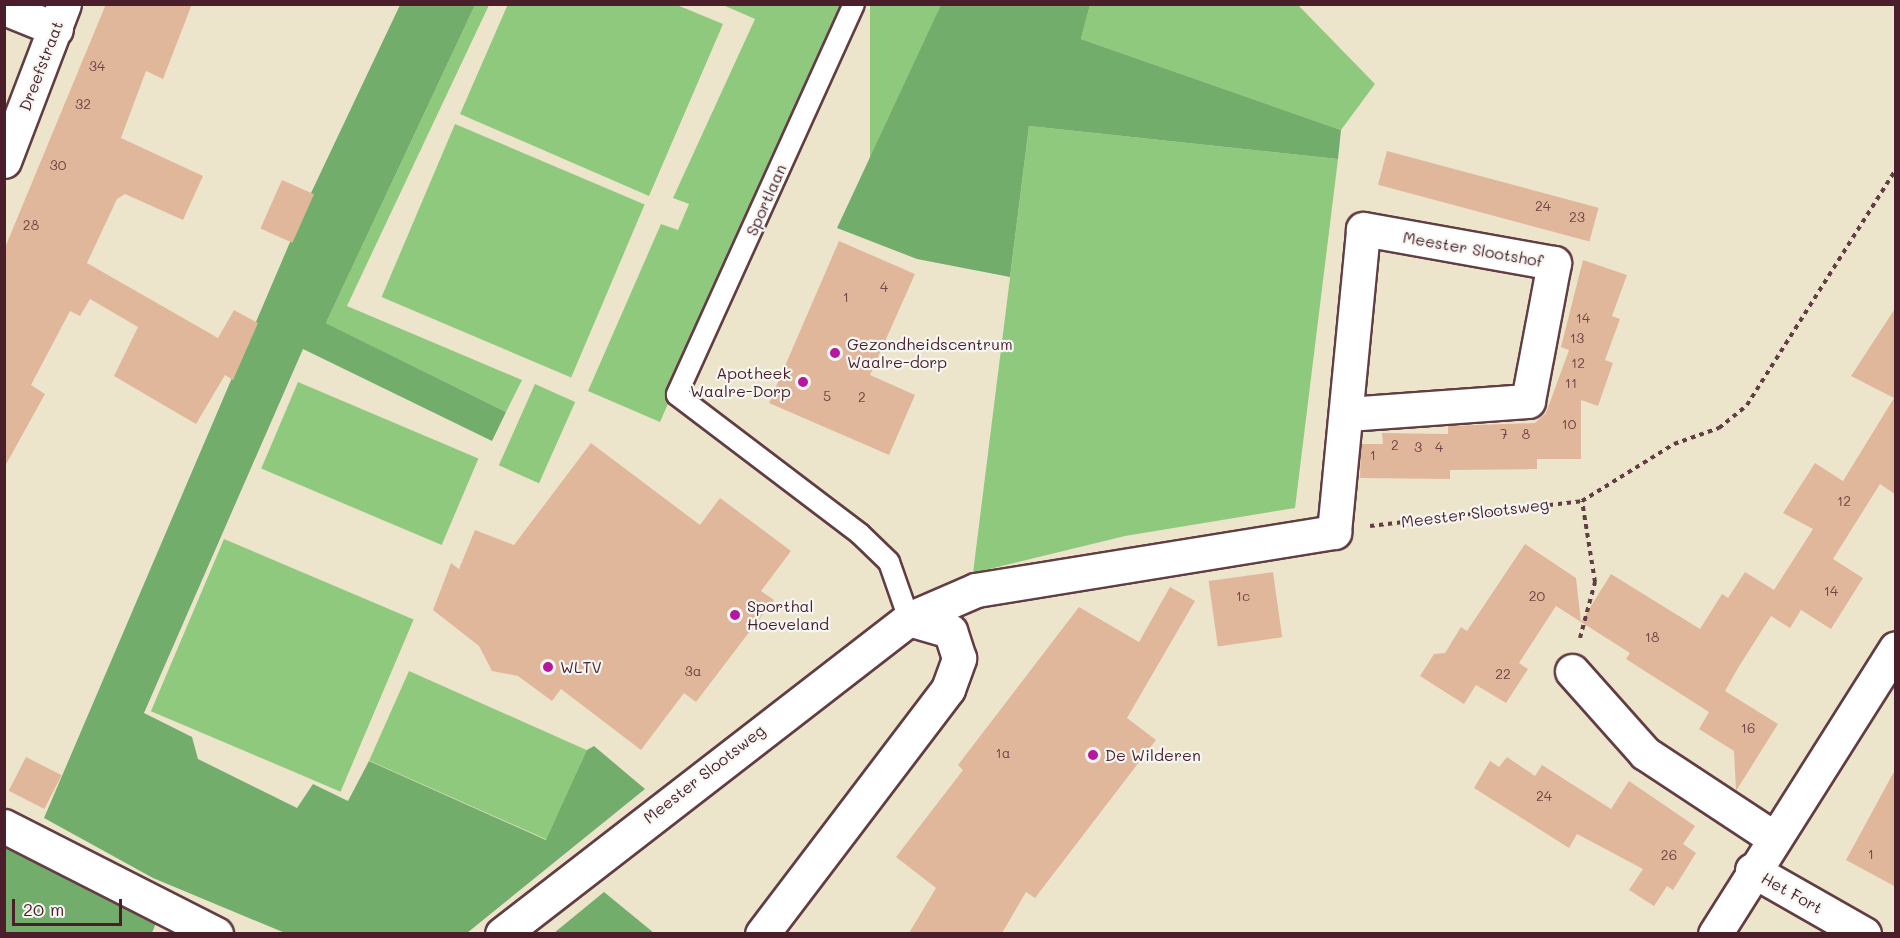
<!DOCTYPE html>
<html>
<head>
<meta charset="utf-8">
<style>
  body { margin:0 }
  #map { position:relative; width:1900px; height:938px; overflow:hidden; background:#ede5cb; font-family:Mali,sans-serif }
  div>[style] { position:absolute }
  .green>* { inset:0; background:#8fc97d; transform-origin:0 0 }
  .forest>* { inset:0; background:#73ad6c }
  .building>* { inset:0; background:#e1b79c; transform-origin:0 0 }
  .path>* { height:4px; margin-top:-2px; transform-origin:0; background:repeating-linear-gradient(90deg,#623d43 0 4.5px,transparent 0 9px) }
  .roads { filter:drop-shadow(2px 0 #623d43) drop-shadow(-2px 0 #623d43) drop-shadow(0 2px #623d43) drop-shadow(0 -2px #623d43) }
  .service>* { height:20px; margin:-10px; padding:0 10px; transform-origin:10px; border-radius:10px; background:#fff }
  .minor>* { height:33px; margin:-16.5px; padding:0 16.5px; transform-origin:16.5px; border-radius:16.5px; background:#fff }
  .dots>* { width:16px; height:16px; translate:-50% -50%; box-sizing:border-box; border:3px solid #f6f6f2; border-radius:50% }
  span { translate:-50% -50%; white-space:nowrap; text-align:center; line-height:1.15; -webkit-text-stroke:4.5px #f6f6f2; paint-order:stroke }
  .number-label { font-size:14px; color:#704547 }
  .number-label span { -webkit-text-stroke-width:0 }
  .street-label { font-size:16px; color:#4a1f2b }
  .poi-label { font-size:16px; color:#4a1f2b }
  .left { translate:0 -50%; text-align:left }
  .right { translate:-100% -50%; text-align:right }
  .frame { position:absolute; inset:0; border:6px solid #4a1f2b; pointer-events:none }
  .scale { position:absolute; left:12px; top:899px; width:110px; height:27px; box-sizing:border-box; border:3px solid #4a1f2b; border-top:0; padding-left:8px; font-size:18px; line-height:21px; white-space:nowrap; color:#4a1f2b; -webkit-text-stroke:4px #f6f6f2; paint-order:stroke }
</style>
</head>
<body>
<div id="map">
  <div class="green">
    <i style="clip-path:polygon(508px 4px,677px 5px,723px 24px,649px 196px,460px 114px)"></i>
    <i style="clip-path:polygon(475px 5px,489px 5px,347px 306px,522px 380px,506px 412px,326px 323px)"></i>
    <i style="clip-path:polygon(723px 5px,844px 5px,660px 422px,588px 391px,661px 224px,678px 230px,689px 204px,673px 198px,755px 19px)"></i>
    <i style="left:870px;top:5px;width:71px;height:217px"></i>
    <i style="clip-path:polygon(1090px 5px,1298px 5px,1375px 84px,1341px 130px,1081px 39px)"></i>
    <i style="left:455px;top:124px;width:206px;height:188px;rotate:23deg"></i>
    <i style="clip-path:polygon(1029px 126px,1338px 159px,1295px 508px,1125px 536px,973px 573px)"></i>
    <i style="left:298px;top:382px;width:196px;height:94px;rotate:23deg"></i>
    <i style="left:535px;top:384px;width:44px;height:89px;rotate:24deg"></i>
    <i style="left:224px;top:539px;width:206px;height:187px;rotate:23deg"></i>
    <i style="left:409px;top:671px;width:195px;height:98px;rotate:24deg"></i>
  </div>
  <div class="forest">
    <i style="clip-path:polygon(400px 5px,475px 5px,326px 323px,506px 412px,492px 441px,303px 349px,144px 713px,192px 737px,198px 759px,297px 808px,313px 784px,348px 801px,369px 761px,546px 840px,587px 750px,594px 746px,645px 789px,467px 933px,285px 933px,153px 878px,44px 818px,311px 193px)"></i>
    <i style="clip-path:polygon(941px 5px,1090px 5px,1081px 39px,1341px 130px,1338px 159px,1029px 126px,1010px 277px,917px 259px,837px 228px)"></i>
    <i style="clip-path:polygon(4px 844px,157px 920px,152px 933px,5px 934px)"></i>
    <i style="clip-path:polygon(604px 892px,654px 933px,554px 933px)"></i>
  </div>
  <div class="building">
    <i style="clip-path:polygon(106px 4px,192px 4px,163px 79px,146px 71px,121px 138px,203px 176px,183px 220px,125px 194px,117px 199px,87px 263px,218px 338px,234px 310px,258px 323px,233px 380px,225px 375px,196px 424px,114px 376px,138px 327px,90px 299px,80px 316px,70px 311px,31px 385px,45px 394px,4px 468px,4px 250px)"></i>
    <i style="left:1387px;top:151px;width:219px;height:35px;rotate:15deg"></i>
    <i style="left:282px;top:180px;width:35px;height:53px;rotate:24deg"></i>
    <i style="clip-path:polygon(839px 241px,915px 274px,870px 375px,915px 395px,889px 455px,769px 403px)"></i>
    <i style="clip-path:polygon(1583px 260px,1627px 275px,1612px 316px,1620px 319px,1605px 360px,1613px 363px,1598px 406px,1581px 400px,1581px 459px,1537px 459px,1537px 469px,1450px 470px,1450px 479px,1360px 478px,1361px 444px,1383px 444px,1382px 433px,1448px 434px,1448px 426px,1535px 423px,1546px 413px,1569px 350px,1561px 347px)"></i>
    <i style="clip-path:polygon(1896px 307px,1896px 495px,1880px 484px,1833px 559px,1863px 578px,1831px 629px,1801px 610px,1790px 628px,1771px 616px,1738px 668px,1725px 691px,1778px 724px,1736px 791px,1734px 751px,1699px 729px,1709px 712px,1626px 659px,1630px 653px,1581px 622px,1611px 574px,1700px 629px,1722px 594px,1728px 598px,1745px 572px,1774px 590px,1813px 529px,1783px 513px,1815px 463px,1843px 481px,1894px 398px,1851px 376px)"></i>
    <i style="clip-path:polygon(591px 443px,700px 525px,720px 498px,791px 551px,761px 591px,774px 600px,744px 639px,696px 702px,684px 693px,641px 750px,561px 689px,552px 701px,518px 676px,492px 671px,479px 646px,433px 610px,451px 563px,459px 569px,475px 530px,514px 545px)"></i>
    <i style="clip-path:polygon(1525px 544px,1576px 578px,1581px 622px,1556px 606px,1519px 663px,1528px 669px,1506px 703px,1476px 685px,1464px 704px,1420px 676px,1434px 654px,1445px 653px,1461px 627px,1467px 631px)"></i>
    <i style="left:1273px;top:572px;width:66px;height:65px;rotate:82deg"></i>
    <i style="clip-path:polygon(1170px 587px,1195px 601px,1127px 718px,1156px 740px,1035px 898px,1026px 892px,1002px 933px,909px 933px,936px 888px,896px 857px,963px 770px,958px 765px,1079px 607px,1139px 642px)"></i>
    <i style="left:26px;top:757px;width:40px;height:38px;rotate:27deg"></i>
    <i style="clip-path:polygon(1507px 757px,1535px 776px,1542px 765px,1611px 809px,1629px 781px,1695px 826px,1683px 844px,1696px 853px,1673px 890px,1667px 886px,1654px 906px,1629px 890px,1643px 869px,1577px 834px,1569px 848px,1474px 788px,1490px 761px,1499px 767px)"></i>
    <i style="clip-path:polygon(1896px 768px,1896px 887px,1846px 860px)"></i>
  </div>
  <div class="path">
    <i style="left:1370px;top:526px;width:213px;rotate:-6.7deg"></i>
    <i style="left:1582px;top:501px;width:108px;rotate:-31.8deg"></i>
    <i style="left:1674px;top:444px;width:48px;rotate:-19.6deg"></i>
    <i style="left:1719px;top:428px;width:36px;rotate:-39deg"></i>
    <i style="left:1747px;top:405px;width:279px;rotate:-57.7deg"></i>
    <i style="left:1580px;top:638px;width:58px;rotate:-75deg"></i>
    <i style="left:1595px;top:582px;width:82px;rotate:-99.1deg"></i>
  </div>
  <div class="roads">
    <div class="service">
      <i style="left:854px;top:4px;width:429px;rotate:114.4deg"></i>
      <i style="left:677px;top:395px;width:230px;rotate:37.2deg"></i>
      <i style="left:860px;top:534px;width:40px;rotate:44deg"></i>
      <i style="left:889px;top:562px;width:60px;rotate:70.7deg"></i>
    </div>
    <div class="minor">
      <i style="left:4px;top:8px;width:56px;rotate:22deg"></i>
      <i style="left:4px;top:161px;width:168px;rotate:-69.1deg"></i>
      <i style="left:1572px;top:671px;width:110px;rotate:48.3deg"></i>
      <i style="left:1645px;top:753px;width:154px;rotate:33.4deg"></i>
      <i style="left:4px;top:826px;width:238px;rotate:27deg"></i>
      <i style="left:1752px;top:870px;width:129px;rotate:29.7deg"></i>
      <i style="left:502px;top:934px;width:515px;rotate:-37.74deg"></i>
      <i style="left:909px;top:619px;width:73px;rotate:-23.4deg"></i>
      <i style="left:976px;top:590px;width:363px;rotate:-9.2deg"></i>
      <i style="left:1334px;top:532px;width:304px;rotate:-84.5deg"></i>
      <i style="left:1363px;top:229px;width:194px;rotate:10.1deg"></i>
      <i style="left:1554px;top:263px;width:140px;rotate:100.7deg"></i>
      <i style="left:1528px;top:401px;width:182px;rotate:175.9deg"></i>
      <i style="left:762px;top:934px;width:308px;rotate:-52.8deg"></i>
      <i style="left:948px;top:689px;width:33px;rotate:-70deg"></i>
      <i style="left:959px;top:658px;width:28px;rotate:-108deg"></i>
      <i style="left:950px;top:631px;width:43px;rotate:-163.7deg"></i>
      <i style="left:1715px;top:934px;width:338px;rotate:-57.7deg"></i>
    </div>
  </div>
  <div class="dots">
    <i style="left:835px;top:353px;background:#b5179e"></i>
    <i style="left:803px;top:382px;background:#b5179e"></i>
    <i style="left:735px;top:615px;background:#b5179e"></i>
    <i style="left:548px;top:667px;background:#b5179e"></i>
    <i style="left:1093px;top:755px;background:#b5179e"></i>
  </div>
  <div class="number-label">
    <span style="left:97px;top:66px">34</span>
    <span style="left:83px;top:104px">32</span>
    <span style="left:58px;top:165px">30</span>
    <span style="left:1543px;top:206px">24</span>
    <span style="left:1577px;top:217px">23</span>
    <span style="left:31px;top:225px">28</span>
    <span style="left:884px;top:287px">4</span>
    <span style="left:846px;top:297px">1</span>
    <span style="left:1583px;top:318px">14</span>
    <span style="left:1577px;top:338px">13</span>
    <span style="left:1578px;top:363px">12</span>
    <span style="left:1571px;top:383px">11</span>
    <span style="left:827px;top:396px">5</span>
    <span style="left:862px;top:397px">2</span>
    <span style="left:1569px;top:424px">10</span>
    <span style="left:1504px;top:434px">7</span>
    <span style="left:1526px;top:434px">8</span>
    <span style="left:1395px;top:445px">2</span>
    <span style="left:1418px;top:447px">3</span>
    <span style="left:1439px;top:447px">4</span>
    <span style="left:1373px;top:455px">1</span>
    <span style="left:1844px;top:501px">12</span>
    <span style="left:1831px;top:591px">14</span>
    <span style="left:1243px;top:596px">1c</span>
    <span style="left:1537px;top:596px">20</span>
    <span style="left:1652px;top:637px">18</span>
    <span style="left:693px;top:671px">3a</span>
    <span style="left:1503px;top:674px">22</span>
    <span style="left:1748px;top:728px">16</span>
    <span style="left:1003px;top:753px">1a</span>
    <span style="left:1544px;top:796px">24</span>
    <span style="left:1871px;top:854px">1</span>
    <span style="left:1669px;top:855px">26</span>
  </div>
  <div class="street-label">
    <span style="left:41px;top:66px;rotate:-69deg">Dreefstraat</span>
    <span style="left:766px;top:200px;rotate:-66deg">Sportlaan</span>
    <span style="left:1473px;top:249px;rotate:10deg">Meester Slootshof</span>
    <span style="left:1475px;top:513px;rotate:-7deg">Meester Slootsweg</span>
    <span style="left:704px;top:774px;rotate:-38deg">Meester Slootsweg</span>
    <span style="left:1792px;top:893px;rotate:29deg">Het Fort</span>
  </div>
  <div class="poi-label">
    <span class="left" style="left:847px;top:353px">Gezondheidscentrum<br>Waalre-dorp</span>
    <span class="right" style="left:791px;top:382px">Apotheek<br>Waalre-Dorp</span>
    <span class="left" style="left:747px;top:615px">Sporthal<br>Hoeveland</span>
    <span class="left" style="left:560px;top:667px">WLTV</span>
    <span class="left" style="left:1105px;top:755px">De Wilderen</span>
  </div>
  <div class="frame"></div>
  <div class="scale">20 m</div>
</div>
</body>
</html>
